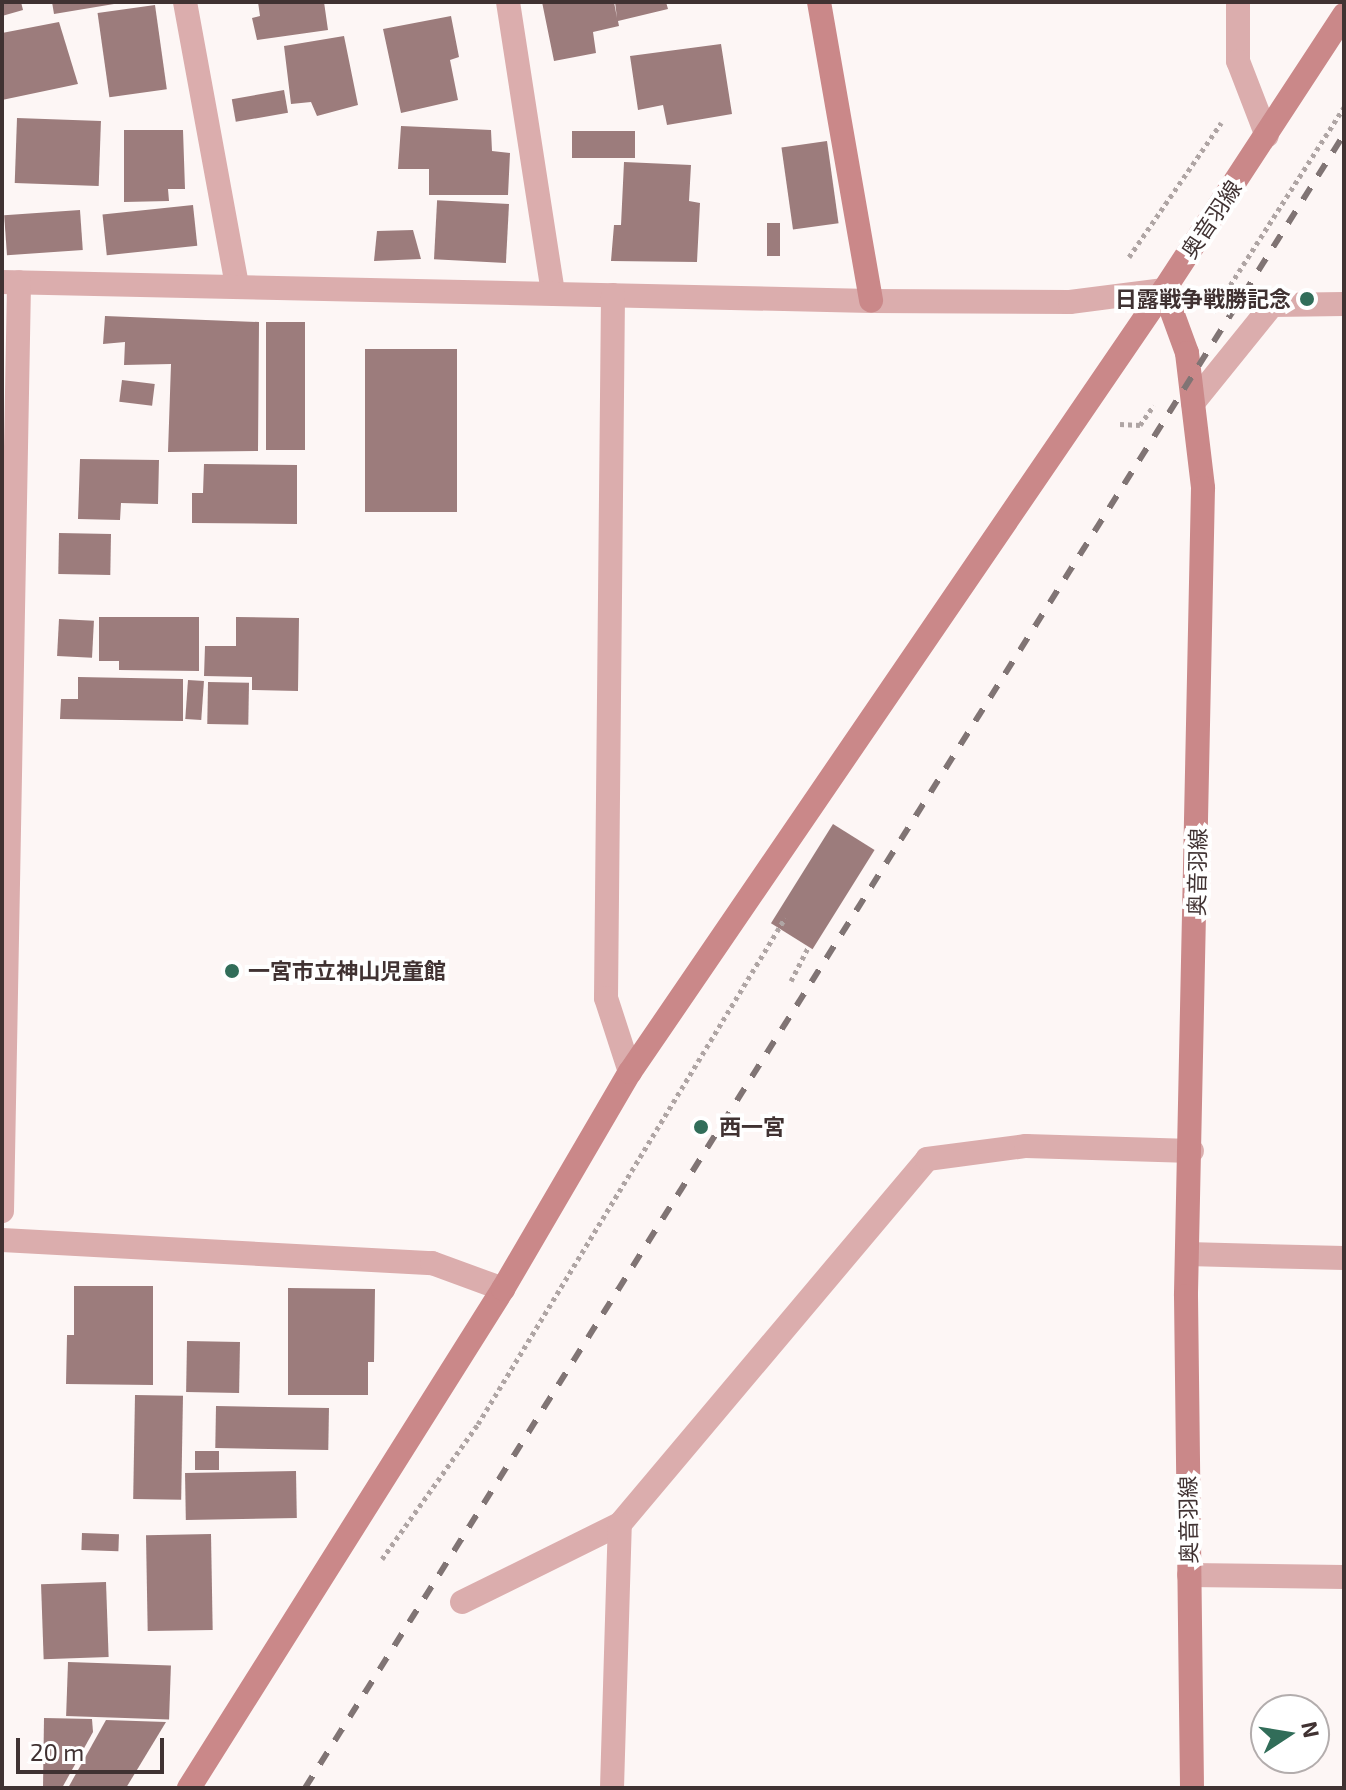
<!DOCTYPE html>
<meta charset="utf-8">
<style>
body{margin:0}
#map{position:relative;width:1346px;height:1790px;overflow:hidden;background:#fdf6f5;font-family:"Exo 2","Noto Sans JP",sans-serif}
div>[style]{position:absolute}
.building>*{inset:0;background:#9c7c7c;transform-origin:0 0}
.path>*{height:5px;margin-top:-2.5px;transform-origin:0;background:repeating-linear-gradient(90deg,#afa5a4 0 4px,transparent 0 8px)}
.street>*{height:24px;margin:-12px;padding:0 12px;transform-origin:12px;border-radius:12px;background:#dbadad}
.secondary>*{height:24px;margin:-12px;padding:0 12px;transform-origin:12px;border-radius:12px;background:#ca8889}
.rail>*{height:6px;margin-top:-3px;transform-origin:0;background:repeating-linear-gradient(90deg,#807474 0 14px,transparent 0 28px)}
.dots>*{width:22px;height:22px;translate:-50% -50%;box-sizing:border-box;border:4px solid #fff;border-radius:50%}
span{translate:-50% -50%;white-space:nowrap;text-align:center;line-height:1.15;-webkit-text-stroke:8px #fff;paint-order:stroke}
.street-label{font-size:22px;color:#403232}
.poi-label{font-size:22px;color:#403232;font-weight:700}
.right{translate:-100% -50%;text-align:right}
.left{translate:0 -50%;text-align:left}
.frame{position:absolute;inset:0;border:4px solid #403232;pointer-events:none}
.north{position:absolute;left:1250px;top:1694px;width:80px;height:80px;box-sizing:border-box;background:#fff;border:2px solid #b3adad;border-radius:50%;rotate:78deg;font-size:22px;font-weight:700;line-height:32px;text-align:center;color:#403232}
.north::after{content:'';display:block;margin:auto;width:28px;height:36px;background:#316d59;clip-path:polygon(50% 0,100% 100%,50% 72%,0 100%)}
.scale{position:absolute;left:16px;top:1738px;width:148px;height:36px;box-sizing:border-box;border:4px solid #403232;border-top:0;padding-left:10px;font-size:24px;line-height:28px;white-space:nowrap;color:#403232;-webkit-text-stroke:6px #fff;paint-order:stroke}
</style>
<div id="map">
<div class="building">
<div style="clip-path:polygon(2px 2px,21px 2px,23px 10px,2px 16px)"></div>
<div style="clip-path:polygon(52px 2px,114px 2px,114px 4px,54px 14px)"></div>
<div style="clip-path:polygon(258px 2px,324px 2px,328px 30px,257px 40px,252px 18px,260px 16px)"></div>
<div style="clip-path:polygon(542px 2px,614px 2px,617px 18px,615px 2px,666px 2px,668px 9px,618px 21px,619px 26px,593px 32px,596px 53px,554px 61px)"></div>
<div style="left:155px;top:5px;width:85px;height:58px;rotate:82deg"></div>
<div style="clip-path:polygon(451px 16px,459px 57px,450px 60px,458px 100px,401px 113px,383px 29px)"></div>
<div style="clip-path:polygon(59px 22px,78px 84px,2px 100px,2px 33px)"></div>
<div style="clip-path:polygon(344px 36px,358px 105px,317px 116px,311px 102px,291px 104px,284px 46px)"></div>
<div style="clip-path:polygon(721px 44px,732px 114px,667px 125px,663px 105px,638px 110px,630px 56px)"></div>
<div style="left:284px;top:90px;width:23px;height:53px;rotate:80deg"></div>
<div style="left:17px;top:118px;width:84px;height:65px;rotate:2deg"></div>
<div style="clip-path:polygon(401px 126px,491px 130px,492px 151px,510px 153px,508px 195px,429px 195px,429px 169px,398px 169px)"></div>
<div style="clip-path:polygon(124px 130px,183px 130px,185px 189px,168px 189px,169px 201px,124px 202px)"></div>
<div style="left:572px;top:131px;width:63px;height:27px"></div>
<div style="left:827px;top:141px;width:83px;height:46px;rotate:82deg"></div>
<div style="clip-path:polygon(624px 162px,691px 165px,689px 201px,700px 203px,697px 262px,611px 261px,614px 225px,621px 225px)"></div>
<div style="left:509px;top:204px;width:59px;height:72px;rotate:93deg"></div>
<div style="left:193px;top:205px;width:41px;height:91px;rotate:84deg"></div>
<div style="left:80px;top:210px;width:40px;height:76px;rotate:86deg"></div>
<div style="left:767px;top:223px;width:13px;height:33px"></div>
<div style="clip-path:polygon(413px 230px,421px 259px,374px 261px,377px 231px)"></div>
<div style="clip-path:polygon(105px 316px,259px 322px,258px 451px,168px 452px,171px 364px,124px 365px,125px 342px,103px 344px)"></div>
<div style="left:305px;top:322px;width:128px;height:39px;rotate:90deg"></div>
<div style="left:457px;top:349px;width:163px;height:92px;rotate:90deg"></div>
<div style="left:122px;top:380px;width:33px;height:22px;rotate:7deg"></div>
<div style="clip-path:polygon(80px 459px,159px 460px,158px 504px,121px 503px,120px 520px,78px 519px)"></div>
<div style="clip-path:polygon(204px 464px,297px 465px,297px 524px,192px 523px,192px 493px,203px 493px)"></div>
<div style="left:59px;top:533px;width:52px;height:41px;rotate:1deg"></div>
<div style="clip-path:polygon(99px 617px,199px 617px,199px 671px,119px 670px,119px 661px,99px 661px)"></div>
<div style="clip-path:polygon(236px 617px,299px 618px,298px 691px,252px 690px,252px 677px,204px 676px,205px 646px,236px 646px)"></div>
<div style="left:59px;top:619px;width:35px;height:37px;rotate:3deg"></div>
<div style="clip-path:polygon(78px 677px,183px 679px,183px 721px,60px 719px,61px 699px,78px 699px)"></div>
<div style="left:188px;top:680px;width:16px;height:39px;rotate:4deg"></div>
<div style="left:208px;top:682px;width:41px;height:42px;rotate:1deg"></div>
<div style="left:833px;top:824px;width:49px;height:117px;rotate:32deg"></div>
<div style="clip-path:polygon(74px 1286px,153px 1286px,153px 1385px,66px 1384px,67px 1335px,74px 1335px)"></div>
<div style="clip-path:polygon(288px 1288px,375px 1289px,374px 1362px,368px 1362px,368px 1395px,288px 1395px)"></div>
<div style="left:187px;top:1341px;width:53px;height:51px;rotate:1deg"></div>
<div style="left:135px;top:1395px;width:48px;height:104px;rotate:1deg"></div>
<div style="left:216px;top:1406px;width:113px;height:42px;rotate:1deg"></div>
<div style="left:195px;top:1451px;width:24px;height:19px"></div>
<div style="left:296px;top:1471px;width:47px;height:111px;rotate:89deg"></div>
<div style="left:82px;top:1533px;width:37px;height:17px;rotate:2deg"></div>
<div style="left:211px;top:1534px;width:96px;height:65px;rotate:89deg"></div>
<div style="left:106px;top:1582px;width:75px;height:65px;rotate:88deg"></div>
<div style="left:68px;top:1662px;width:103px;height:54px;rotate:2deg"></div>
<div style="clip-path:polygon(44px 1718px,92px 1719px,93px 1732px,62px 1788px,43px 1788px)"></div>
<div style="clip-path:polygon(106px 1720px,166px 1722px,126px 1788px,68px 1788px)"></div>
</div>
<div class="path">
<div style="left:1129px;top:257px;width:163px;rotate:-55.5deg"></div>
<div style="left:1213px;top:312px;width:243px;rotate:-57.4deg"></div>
<div style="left:1120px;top:424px;width:20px;rotate:3deg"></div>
<div style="left:1140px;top:425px;width:24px;rotate:-55deg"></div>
<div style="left:791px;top:981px;width:37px;rotate:-63deg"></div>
<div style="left:382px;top:1559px;width:166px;rotate:-54.6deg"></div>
<div style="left:478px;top:1424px;width:592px;rotate:-58.75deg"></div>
</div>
<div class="street">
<div style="left:185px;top:2px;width:289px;rotate:79.6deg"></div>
<div style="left:508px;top:2px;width:295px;rotate:81.2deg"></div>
<div style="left:1238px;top:2px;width:59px;rotate:90deg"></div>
<div style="left:1238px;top:61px;width:80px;rotate:68.9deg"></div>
<div style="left:2px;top:282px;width:869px;rotate:1.25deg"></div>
<div style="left:871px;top:301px;width:199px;rotate:0.3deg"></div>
<div style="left:1070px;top:302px;width:95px;rotate:-7.3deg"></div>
<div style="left:613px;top:295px;width:703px;rotate:90.57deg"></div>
<div style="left:606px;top:998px;width:78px;rotate:72deg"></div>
<div style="left:1193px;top:403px;width:126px;rotate:-51.1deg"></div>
<div style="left:1272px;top:305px;width:72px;rotate:-0.8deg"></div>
<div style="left:2px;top:1211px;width:929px;rotate:-88.95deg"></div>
<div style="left:2px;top:1240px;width:431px;rotate:3.1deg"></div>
<div style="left:432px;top:1263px;width:76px;rotate:20.1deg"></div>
<div style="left:1187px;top:1254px;width:157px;rotate:1.5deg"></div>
<div style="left:1189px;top:1575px;width:155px;rotate:0.7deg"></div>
<div style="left:462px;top:1602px;width:176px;rotate:-26.3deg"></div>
<div style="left:620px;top:1524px;width:477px;rotate:-49.9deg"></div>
<div style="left:927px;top:1159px;width:100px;rotate:-7.5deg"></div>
<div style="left:1026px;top:1146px;width:166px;rotate:1.7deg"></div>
<div style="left:612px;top:1788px;width:264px;rotate:-88.3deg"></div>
</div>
<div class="secondary">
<div style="left:819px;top:2px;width:303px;rotate:80.1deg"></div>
<div style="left:1164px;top:290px;width:67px;rotate:69.9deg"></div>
<div style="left:1187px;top:353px;width:136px;rotate:83.2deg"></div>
<div style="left:1203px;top:488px;width:808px;rotate:91.21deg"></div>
<div style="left:1186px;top:1296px;width:492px;rotate:89.3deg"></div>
<div style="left:189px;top:1788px;width:590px;rotate:-57.82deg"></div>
<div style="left:503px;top:1289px;width:251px;rotate:-59.7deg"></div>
<div style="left:630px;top:1072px;width:947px;rotate:-55.67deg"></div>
<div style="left:1164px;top:290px;width:329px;rotate:-56.8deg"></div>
</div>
<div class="rail">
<div style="left:305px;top:1788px;width:1953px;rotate:-57.86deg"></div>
</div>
<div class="dots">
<div style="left:1307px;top:299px;background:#316d59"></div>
<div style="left:232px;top:971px;background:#316d59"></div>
<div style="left:701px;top:1127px;background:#316d59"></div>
</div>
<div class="street-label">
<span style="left:1211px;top:219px;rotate:-56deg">奥音羽線</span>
<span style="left:1197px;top:872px;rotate:-89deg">奥音羽線</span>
<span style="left:1188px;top:1520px;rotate:-91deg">奥音羽線</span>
</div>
<div class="poi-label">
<span class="right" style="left:1291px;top:299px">日露戦争戦勝記念</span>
<span class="left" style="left:248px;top:971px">一宮市立神山児童館</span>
<span class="left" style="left:719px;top:1127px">西一宮</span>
</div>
<div class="frame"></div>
<div class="north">N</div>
<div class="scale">20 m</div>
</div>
